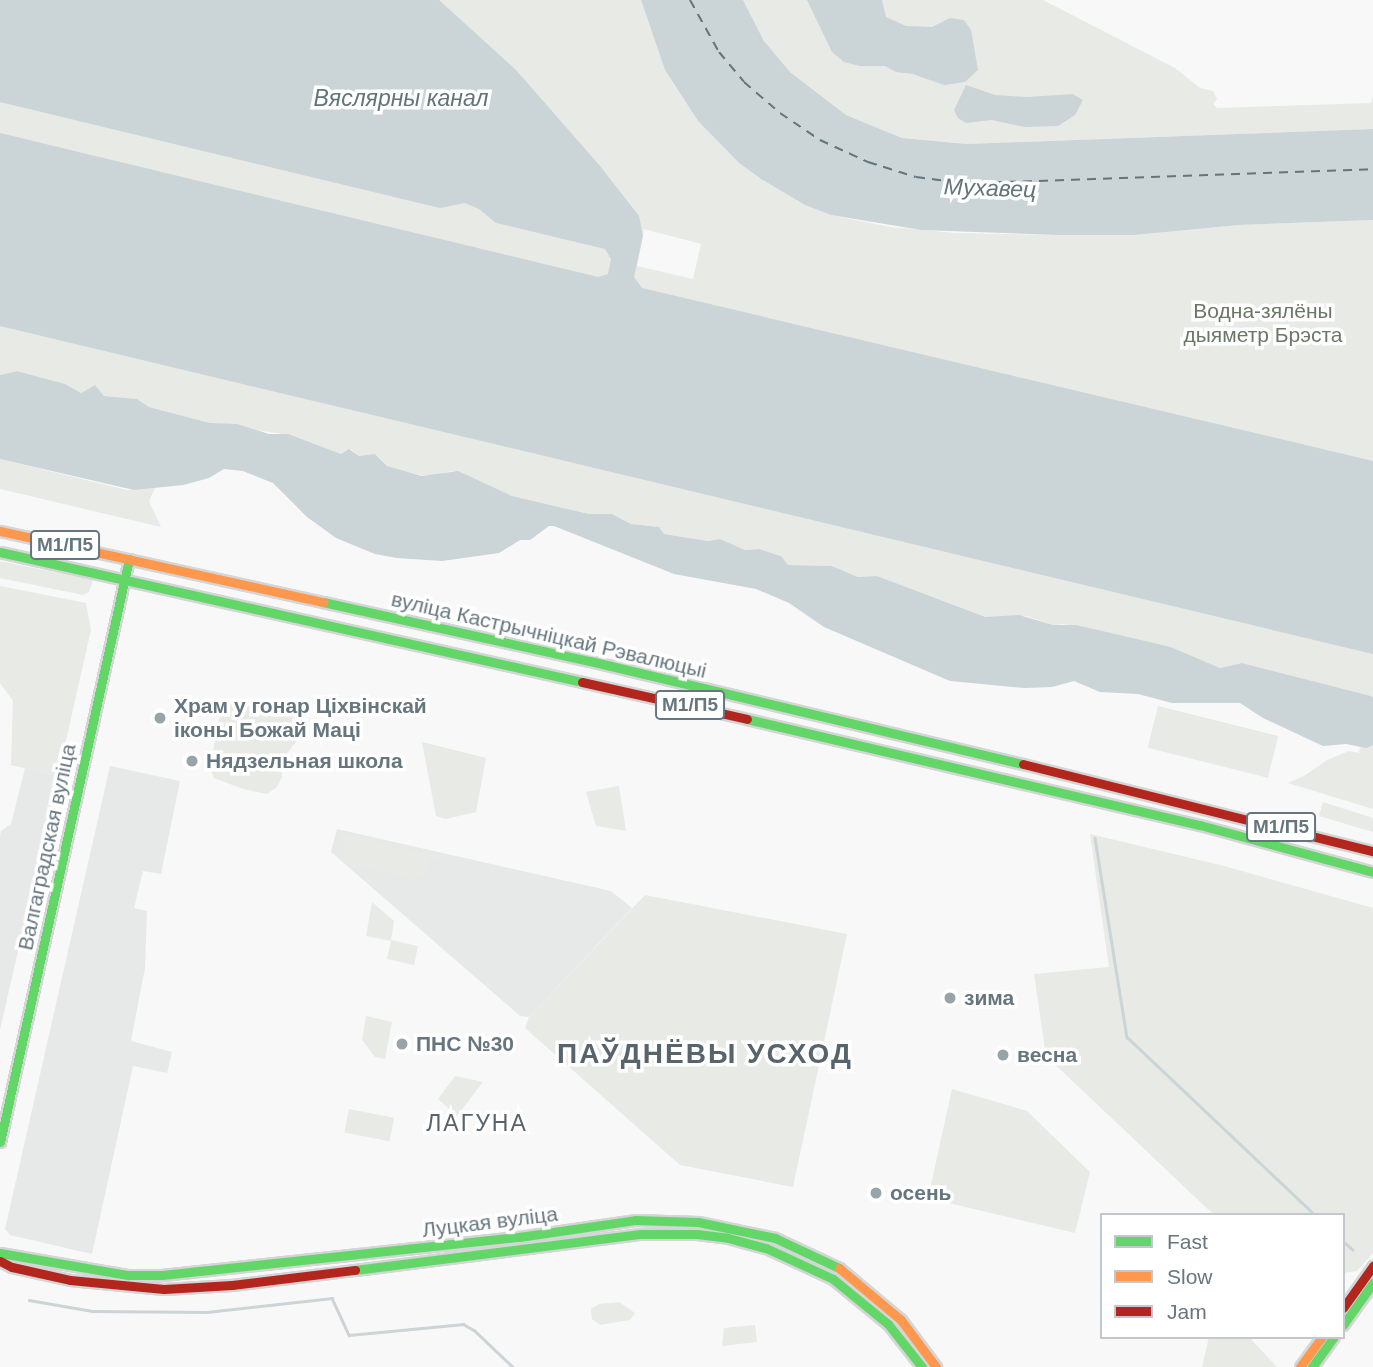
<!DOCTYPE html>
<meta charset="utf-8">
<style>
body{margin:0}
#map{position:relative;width:1373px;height:1367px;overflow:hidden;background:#f8f8f8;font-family:Helvetica,sans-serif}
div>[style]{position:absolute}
.built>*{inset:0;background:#e7e8e8}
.green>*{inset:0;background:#e8eae6;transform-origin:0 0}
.water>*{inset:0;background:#cbd4d6}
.stream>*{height:2.5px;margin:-1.25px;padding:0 1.25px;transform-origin:1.25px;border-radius:1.25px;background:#cbd4d6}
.ferry>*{height:2px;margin-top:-1px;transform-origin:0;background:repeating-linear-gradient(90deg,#627579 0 9px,transparent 0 16px)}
.roads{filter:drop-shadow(2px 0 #d4d5d6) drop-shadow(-2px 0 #d4d5d6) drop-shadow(0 2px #d4d5d6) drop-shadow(0 -2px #d4d5d6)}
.fast>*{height:9px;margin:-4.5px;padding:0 4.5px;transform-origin:4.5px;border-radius:4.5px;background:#63d668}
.slow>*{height:9px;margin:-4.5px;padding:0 4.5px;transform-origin:4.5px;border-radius:4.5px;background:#ff974d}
.jam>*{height:9px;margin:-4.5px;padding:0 4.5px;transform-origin:4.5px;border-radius:4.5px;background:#b3261e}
.dots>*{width:19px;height:19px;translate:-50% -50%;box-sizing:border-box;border:4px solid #fff;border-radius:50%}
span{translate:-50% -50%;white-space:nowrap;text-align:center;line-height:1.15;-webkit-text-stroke:7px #fff;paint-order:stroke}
.shield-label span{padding:2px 5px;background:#fff;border:2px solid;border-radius:5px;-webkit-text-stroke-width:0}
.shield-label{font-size:19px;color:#66767f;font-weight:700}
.park-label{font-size:21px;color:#6a7866}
.street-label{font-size:21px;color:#66767f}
.poi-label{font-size:21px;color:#66767f;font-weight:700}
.left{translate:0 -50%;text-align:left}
.water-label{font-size:23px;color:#627579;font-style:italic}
.neighbourhood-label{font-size:23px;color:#58646b;letter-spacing:2px}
.district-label{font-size:28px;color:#58646b;font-weight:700;letter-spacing:2px}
.legend{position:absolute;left:1100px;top:1213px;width:245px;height:126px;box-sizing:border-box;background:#fff;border:2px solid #c2c8cc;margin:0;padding:9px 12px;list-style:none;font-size:21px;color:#66767f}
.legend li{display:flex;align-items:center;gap:14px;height:35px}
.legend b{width:35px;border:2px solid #c2c8cc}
</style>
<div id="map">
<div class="built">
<div style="clip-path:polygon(110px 766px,180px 781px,161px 874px,143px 871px,134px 908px,147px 911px,145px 968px,131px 1041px,172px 1052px,167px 1073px,133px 1066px,92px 1254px,10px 1235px,5px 1229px)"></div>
<div style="clip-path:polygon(25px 768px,58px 776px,0 1030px,0 836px,1px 831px,11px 824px)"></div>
<div style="clip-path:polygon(337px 829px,611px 891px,632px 908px,529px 1017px,520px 1016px,331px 852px)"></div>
</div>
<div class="green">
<div style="clip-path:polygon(evenodd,0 0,641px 0,665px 70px,698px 121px,739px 163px,761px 179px,805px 205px,831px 215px,890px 227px,955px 233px,1058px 235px,1134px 235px,1239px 225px,1373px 220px,1373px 697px,1242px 663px,1220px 668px,1171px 647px,1063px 624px,1053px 625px,1026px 616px,987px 617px,877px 576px,858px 577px,832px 566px,788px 565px,781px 556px,759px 549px,745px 550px,720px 539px,708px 541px,664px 534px,659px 527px,631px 524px,612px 514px,589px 514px,512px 496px,453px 471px,427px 476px,401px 471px,387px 466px,377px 455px,359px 456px,351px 449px,341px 454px,283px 434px,210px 423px,149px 407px,137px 399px,104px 396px,95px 385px,81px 393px,65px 384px,17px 371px,0 375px,0 0,644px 229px,701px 244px,693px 279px,637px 266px,644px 229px)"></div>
<div style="clip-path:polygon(743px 0,1043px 0,1175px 68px,1200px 88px,1213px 91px,1217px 99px,1213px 104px,1217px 108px,1371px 103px,1373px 95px,1373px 129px,967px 144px,902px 138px,846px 115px,790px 72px,764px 41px)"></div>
<div style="clip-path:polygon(0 459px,127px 490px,155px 488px,149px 501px,161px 527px,0 489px)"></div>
<div style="clip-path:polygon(0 561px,93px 580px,89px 592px,83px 595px,0 578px)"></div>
<div style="clip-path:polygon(0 586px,86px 603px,91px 630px,58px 776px,11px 765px,13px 701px,0 683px)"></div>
<div style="clip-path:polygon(231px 702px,244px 703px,262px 714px,289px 714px,300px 723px,299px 738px,281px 761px,282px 777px,277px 787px,267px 794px,243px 789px,214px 778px,210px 767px,219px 719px)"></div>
<div style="left:1158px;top:706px;width:124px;height:43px;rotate:14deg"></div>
<div style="clip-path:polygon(422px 742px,486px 758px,476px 812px,446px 819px,436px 816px)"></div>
<div style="clip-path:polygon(1373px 745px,1373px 809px,1288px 783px,1304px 776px,1327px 760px,1349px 751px,1359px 753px,1360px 747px)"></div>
<div style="clip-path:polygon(619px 786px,626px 831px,596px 826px,586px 792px)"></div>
<div style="clip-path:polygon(1323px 802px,1373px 818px,1373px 832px,1319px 816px)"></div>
<div style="clip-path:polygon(340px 834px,441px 856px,440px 861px,428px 859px,426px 875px,414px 880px,353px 866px,344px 857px,346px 843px,338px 840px)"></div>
<div style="clip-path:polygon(1090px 834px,1224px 866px,1373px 908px,1373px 1253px,1357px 1271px,1343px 1273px,1343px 1215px,1214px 1215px,1046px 1056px,1034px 974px,1109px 967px)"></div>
<div style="clip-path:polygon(645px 895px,847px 934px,793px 1187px,680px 1165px,525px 1028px,529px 1017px)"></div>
<div style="clip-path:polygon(372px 902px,394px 921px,391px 940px,418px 946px,414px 965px,387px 959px,391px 941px,366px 936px)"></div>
<div style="clip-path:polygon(366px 1016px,392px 1022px,385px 1059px,375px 1057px,362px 1040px)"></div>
<div style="clip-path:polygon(455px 1076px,483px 1082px,457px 1116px,438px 1099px)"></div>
<div style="clip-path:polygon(952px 1089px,1027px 1111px,1090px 1172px,1075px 1233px,928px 1198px)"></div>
<div style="left:349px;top:1109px;width:46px;height:24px;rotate:11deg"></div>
<div style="clip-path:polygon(619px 1302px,635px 1313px,630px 1320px,600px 1325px,592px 1319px,591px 1309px,599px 1304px)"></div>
<div style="clip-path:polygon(755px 1325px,757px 1342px,722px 1346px,724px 1328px)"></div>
<div style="clip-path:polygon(1209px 1337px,1249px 1337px,1277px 1367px,1202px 1367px)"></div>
</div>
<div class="water">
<div style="clip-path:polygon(0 0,439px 0,516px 70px,600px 166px,639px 216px,643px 236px,634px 277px,642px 288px,1373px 461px,1373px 654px,0 326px,0 133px,598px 277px,608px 274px,611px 259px,605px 249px,496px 223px,479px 209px,465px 203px,440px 208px,0 102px)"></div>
<div style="clip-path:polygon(641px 0,743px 0,764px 41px,790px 72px,846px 115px,902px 138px,967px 144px,1373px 129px,1373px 220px,1239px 225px,1134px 235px,1058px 235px,921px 230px,831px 215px,805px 205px,761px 179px,739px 163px,698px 121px,665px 70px)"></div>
<div style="clip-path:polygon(807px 0,882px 0,886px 17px,906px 26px,932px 27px,950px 18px,964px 20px,971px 30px,978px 70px,965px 82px,944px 85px,913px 74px,896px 72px,885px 66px,860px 66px,844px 62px,832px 52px)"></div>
<div style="clip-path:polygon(966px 85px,995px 95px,1027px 97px,1073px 94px,1083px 100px,1075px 115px,1058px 126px,1025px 127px,991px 120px,966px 123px,958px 118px,954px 110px)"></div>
<div style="clip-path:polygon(17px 371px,65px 384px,81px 393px,95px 385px,104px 396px,137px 399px,149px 407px,210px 423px,237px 424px,269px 434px,288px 434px,341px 454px,349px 449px,359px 456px,375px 454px,387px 466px,422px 476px,458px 471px,512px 496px,589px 514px,612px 514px,631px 524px,659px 527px,664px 534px,708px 541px,720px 539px,745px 550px,759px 549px,781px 556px,788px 565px,832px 566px,858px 577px,877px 576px,986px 617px,1019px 615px,1053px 625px,1076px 625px,1171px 647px,1220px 668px,1242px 663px,1367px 695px,1373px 697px,1373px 745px,1366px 748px,1346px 744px,1323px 746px,1263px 718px,1240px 703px,1172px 703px,1138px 694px,1100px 692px,1074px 681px,1052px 687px,1024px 688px,950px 681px,824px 627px,789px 603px,756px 589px,674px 574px,554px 526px,549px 526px,530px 540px,520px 540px,499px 553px,442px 561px,397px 558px,375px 554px,336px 538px,307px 517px,273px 483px,243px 471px,224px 469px,209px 478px,183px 485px,134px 490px,0 459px,0 375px)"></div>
</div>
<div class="stream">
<div style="left:1095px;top:838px;width:202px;rotate:80.9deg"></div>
<div style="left:1127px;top:1037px;width:259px;rotate:43.4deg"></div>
<div style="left:1343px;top:1241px;width:13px;rotate:42deg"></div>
<div style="left:29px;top:1300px;width:64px;rotate:9.9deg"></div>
<div style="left:92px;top:1311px;width:115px;rotate:0.5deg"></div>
<div style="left:207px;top:1312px;width:126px;rotate:-6.4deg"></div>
<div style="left:332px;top:1298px;width:41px;rotate:65.3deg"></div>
<div style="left:349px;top:1335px;width:115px;rotate:-5.5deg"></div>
<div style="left:463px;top:1324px;width:13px;rotate:29deg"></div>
<div style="left:474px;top:1330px;width:54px;rotate:43.5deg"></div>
</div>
<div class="ferry">
<div style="left:690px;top:0;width:60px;rotate:60.9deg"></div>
<div style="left:719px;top:52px;width:39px;rotate:50deg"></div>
<div style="left:744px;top:82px;width:48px;rotate:40.7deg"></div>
<div style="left:780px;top:113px;width:48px;rotate:34deg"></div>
<div style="left:820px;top:140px;width:53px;rotate:24.6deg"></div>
<div style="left:868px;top:162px;width:50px;rotate:17.4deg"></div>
<div style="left:916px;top:177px;width:46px;rotate:7.4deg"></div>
<div style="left:962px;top:183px;width:45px;rotate:-1.3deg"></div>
<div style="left:1007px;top:182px;width:366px;rotate:-2deg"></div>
</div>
<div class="roads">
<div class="fast">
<div style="left:0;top:552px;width:596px;rotate:12.59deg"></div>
<div style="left:323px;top:602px;width:273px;rotate:12.5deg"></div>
<div style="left:590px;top:661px;width:445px;rotate:13.4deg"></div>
<div style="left:747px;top:719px;width:465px;rotate:13.2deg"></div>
<div style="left:1200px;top:825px;width:179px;rotate:15.2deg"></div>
<div style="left:0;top:1142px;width:597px;rotate:-77.52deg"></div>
<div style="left:0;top:1253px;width:130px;rotate:9.8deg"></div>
<div style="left:128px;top:1275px;width:34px"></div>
<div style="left:162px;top:1275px;width:359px;rotate:-6.1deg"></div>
<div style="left:519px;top:1237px;width:117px;rotate:-8.3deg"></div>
<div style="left:635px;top:1220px;width:63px;rotate:1.8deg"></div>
<div style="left:698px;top:1222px;width:79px;rotate:11.7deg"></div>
<div style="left:775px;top:1238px;width:71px;rotate:25.1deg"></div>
<div style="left:355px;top:1270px;width:288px;rotate:-7.2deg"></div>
<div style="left:641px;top:1234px;width:56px"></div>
<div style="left:697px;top:1234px;width:31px;rotate:7deg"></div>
<div style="left:728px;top:1238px;width:39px;rotate:15deg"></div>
<div style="left:766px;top:1248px;width:74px;rotate:24.8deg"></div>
<div style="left:833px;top:1279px;width:71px;rotate:39.3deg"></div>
<div style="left:888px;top:1324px;width:55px;rotate:51.7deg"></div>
<div style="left:1343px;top:1325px;width:52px;rotate:-54.5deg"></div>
<div style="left:1312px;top:1367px;width:37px;rotate:-54deg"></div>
</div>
<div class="slow">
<div style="left:0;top:531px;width:331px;rotate:12.4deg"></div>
<div style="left:839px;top:1268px;width:81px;rotate:40deg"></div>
<div style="left:901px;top:1320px;width:59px;rotate:53.3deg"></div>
<div style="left:1300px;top:1367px;width:37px;rotate:-54deg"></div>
</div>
<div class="jam">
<div style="left:582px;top:682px;width:169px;rotate:12.6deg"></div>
<div style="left:1023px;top:764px;width:361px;rotate:14deg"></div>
<div style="left:0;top:1261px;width:13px;rotate:27deg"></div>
<div style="left:12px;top:1267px;width:59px;rotate:12.6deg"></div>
<div style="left:70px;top:1280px;width:94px;rotate:5.5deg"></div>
<div style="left:164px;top:1289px;width:68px;rotate:-3.4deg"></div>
<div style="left:232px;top:1285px;width:124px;rotate:-7deg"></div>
<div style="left:1343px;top:1308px;width:52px;rotate:-54.5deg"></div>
</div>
</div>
<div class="dots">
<div style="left:160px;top:718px;background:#99a4a9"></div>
<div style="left:192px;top:761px;background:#99a4a9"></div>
<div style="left:950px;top:998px;background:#99a4a9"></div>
<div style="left:402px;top:1044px;background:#99a4a9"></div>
<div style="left:1003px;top:1055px;background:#99a4a9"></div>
<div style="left:876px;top:1193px;background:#99a4a9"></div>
</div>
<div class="shield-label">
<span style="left:65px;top:545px">М1/П5</span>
<span style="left:690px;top:705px">М1/П5</span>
<span style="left:1281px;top:827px">М1/П5</span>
</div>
<div class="park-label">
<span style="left:1263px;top:323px">Водна-зялёны<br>дыяметр Брэста</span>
</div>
<div class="street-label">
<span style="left:549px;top:635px;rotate:13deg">вуліца Кастрычніцкай Рэвалюцыі</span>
<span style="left:47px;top:847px;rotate:-78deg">Валгаградская вуліца</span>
<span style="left:490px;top:1222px;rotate:-7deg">Луцкая вуліца</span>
</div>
<div class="poi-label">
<span class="left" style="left:174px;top:718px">Храм у гонар Ціхвінскай<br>іконы Божай Маці</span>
<span class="left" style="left:206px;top:761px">Нядзельная школа</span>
<span class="left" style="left:964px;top:998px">зима</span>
<span class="left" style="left:416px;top:1044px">ПНС №30</span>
<span class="left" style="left:1017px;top:1055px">весна</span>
<span class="left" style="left:890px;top:1193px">осень</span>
</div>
<div class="water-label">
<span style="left:401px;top:98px">Вяслярны канал</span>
<span style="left:990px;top:188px;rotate:2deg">Мухавец</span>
</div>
<div class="neighbourhood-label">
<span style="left:477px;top:1123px">ЛАГУНА</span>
</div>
<div class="district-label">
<span style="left:705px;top:1054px">ПАЎДНЁВЫ УСХОД</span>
</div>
<ul class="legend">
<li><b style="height:9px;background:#63d668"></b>Fast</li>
<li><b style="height:9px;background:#ff974d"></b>Slow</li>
<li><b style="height:9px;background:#b3261e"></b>Jam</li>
</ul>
</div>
